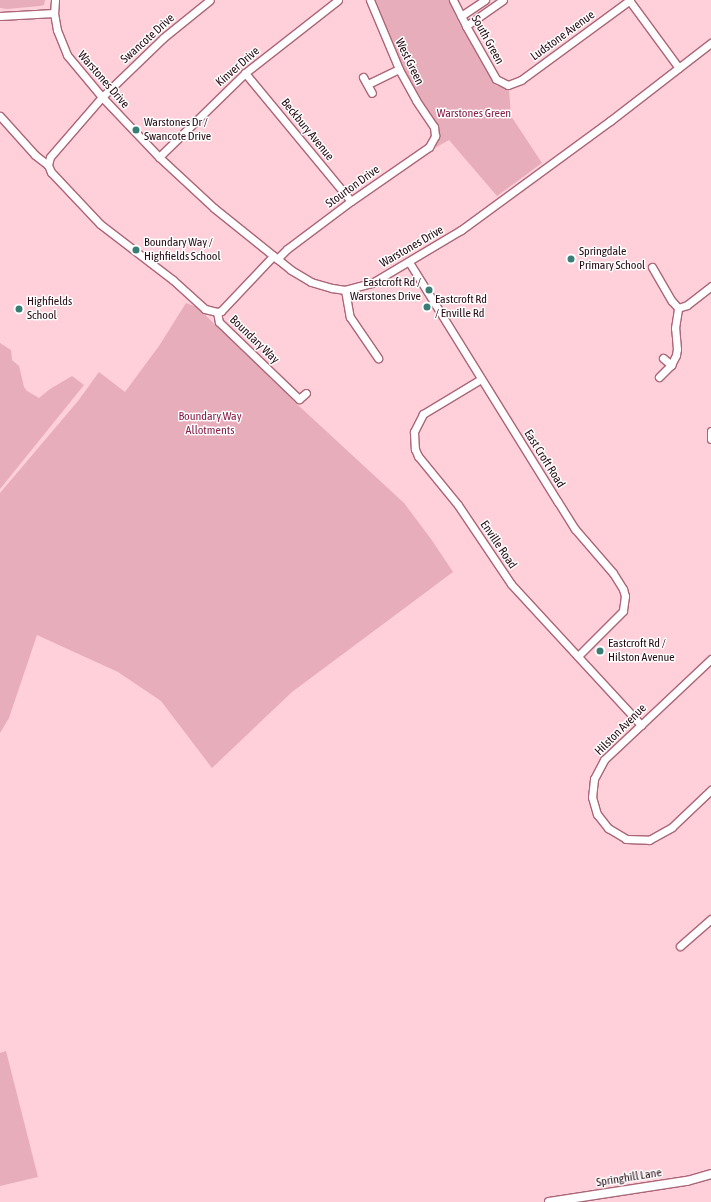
<!DOCTYPE html>
<style>
body{margin:0}
#map{position:relative;width:711px;height:1202px;overflow:hidden;background:#ffcfda;font-family:"Asap Condensed",sans-serif}
div>[style]{position:absolute}
.green>*{inset:0;background:#e8adbb}
.roads{filter:drop-shadow(1px 0 #ab6678) drop-shadow(-1px 0 #ab6678) drop-shadow(0 1px #ab6678) drop-shadow(0 -1px #ab6678)}
.minor>*{height:7px;margin:-3.5px;padding:0 3.5px;transform-origin:3.5px;border-radius:3.5px;background:#fff}
.tertiary>*{height:8px;margin:-4px;padding:0 4px;transform-origin:4px;border-radius:4px;background:#fff}
.dots>*{width:11px;height:11px;translate:-50% -50%;box-sizing:border-box;border:2px solid #fff;border-radius:50%}
span{translate:-50% -50%;white-space:nowrap;text-align:center;line-height:1.15;-webkit-text-stroke:3px #fff;paint-order:stroke}
.street-label{font-size:12px;color:#270c14}
.park-label{font-size:12px;color:#871f46}
.poi-label{font-size:12px;color:#270c14}
.left{translate:0 -50%;text-align:left}
.right{translate:-100% -50%;text-align:right}
</style>
<div id="map">
<div class="green">
<div style="clip-path:polygon(0 0,45px 0,44px 5px,40px 6px,7px 9px,0 8px)"></div>
<div style="clip-path:polygon(374px 0,449px 0,458px 21px,495px 85px,509px 89px,511px 116px,542px 163px,497px 196px,449px 140px,435px 148px,439px 129px,403px 68px)"></div>
<div style="clip-path:polygon(186px 303px,197px 307px,299px 406px,404px 503px,431px 539px,453px 572px,292px 692px,212px 768px,161px 701px,118px 672px,37px 635px,9px 718px,0 733px,0 493px,78px 401px,99px 372px,125px 392px,159px 346px)"></div>
<div style="clip-path:polygon(0 343px,11px 350px,12px 360px,19px 366px,24px 387px,27px 391px,39px 398px,50px 389px,72px 376px,84px 385px,0 489px)"></div>
<div style="clip-path:polygon(6px 1051px,38px 1177px,0 1186px,0 1053px)"></div>
</div>
<div class="roads">
<div class="minor">
<div style="left:55px;top:0;width:13px;rotate:94deg"></div>
<div style="left:54px;top:13px;width:17px;rotate:80deg"></div>
<div style="left:57px;top:30px;width:27px;rotate:68deg"></div>
<div style="left:67px;top:55px;width:55px;rotate:50.2deg"></div>
<div style="left:102px;top:97px;width:83px;rotate:46.5deg"></div>
<div style="left:159px;top:157px;width:75px;rotate:42.8deg"></div>
<div style="left:214px;top:208px;width:99px;rotate:38.8deg"></div>
<div style="left:291px;top:270px;width:23px;rotate:31deg"></div>
<div style="left:311px;top:282px;width:22px;rotate:16deg"></div>
<div style="left:332px;top:288px;width:13px;rotate:9deg"></div>
<div style="left:345px;top:290px;width:28px;rotate:-15deg"></div>
<div style="left:372px;top:283px;width:104px;rotate:-30.8deg"></div>
<div style="left:461px;top:230px;width:185px;rotate:-36.2deg"></div>
<div style="left:610px;top:121px;width:128px;rotate:-37.7deg"></div>
<div style="left:453px;top:0;width:29px;rotate:63deg"></div>
<div style="left:466px;top:26px;width:61px;rotate:60.5deg"></div>
<div style="left:496px;top:79px;width:13px;rotate:27deg"></div>
<div style="left:508px;top:85px;width:14px;rotate:-21deg"></div>
<div style="left:521px;top:80px;width:135px;rotate:-36.3deg"></div>
<div style="left:629px;top:0;width:84px;rotate:53.7deg"></div>
<div style="left:0;top:16px;width:54px;rotate:-3.2deg"></div>
<div style="left:461px;top:16px;width:29px;rotate:-34deg"></div>
<div style="left:466px;top:26px;width:45px;rotate:-35.1deg"></div>
<div style="left:245px;top:73px;width:166px;rotate:50.4deg"></div>
<div style="left:363px;top:77px;width:18px;rotate:61deg"></div>
<div style="left:368px;top:84px;width:34px;rotate:-26deg"></div>
<div style="left:0;top:116px;width:52px;rotate:48.1deg"></div>
<div style="left:35px;top:155px;width:16px;rotate:38deg"></div>
<div style="left:159px;top:157px;width:120px;rotate:-44.3deg"></div>
<div style="left:245px;top:73px;width:118px;rotate:-38.1deg"></div>
<div style="left:48px;top:165px;width:8px;rotate:-76deg"></div>
<div style="left:50px;top:157px;width:79px;rotate:-49.1deg"></div>
<div style="left:102px;top:97px;width:85px;rotate:-44deg"></div>
<div style="left:163px;top:38px;width:60px;rotate:-39deg"></div>
<div style="left:48px;top:165px;width:8px;rotate:67deg"></div>
<div style="left:51px;top:172px;width:71px;rotate:46.7deg"></div>
<div style="left:100px;top:224px;width:92px;rotate:37.5deg"></div>
<div style="left:173px;top:280px;width:43px;rotate:42.2deg"></div>
<div style="left:205px;top:309px;width:12px;rotate:14deg"></div>
<div style="left:277px;top:259px;width:14px;rotate:-45deg"></div>
<div style="left:287px;top:249px;width:80px;rotate:-36.9deg"></div>
<div style="left:351px;top:201px;width:95px;rotate:-34.7deg"></div>
<div style="left:429px;top:147px;width:13px;rotate:-61deg"></div>
<div style="left:435px;top:136px;width:9px;rotate:-96deg"></div>
<div style="left:434px;top:127px;width:32px;rotate:-124deg"></div>
<div style="left:416px;top:100px;width:35px;rotate:-119deg"></div>
<div style="left:399px;top:69px;width:75px;rotate:-112.8deg"></div>
<div style="left:409px;top:262px;width:282px;rotate:58.2deg"></div>
<div style="left:558px;top:502px;width:32px;rotate:58deg"></div>
<div style="left:575px;top:529px;width:58px;rotate:49.2deg"></div>
<div style="left:613px;top:573px;width:19px;rotate:58deg"></div>
<div style="left:623px;top:589px;width:7px;rotate:74deg"></div>
<div style="left:625px;top:596px;width:15px;rotate:98deg"></div>
<div style="left:623px;top:611px;width:64px;rotate:135deg"></div>
<div style="left:652px;top:267px;width:39px;rotate:60deg"></div>
<div style="left:672px;top:301px;width:9px;rotate:49deg"></div>
<div style="left:678px;top:308px;width:9px;rotate:-18deg"></div>
<div style="left:687px;top:305px;width:31px;rotate:-38deg"></div>
<div style="left:345px;top:290px;width:27px;rotate:80deg"></div>
<div style="left:350px;top:317px;width:50px;rotate:55.7deg"></div>
<div style="left:217px;top:312px;width:10px;rotate:79deg"></div>
<div style="left:219px;top:322px;width:111px;rotate:43.9deg"></div>
<div style="left:299px;top:399px;width:9px;rotate:-41deg"></div>
<div style="left:217px;top:312px;width:4px;rotate:-14deg"></div>
<div style="left:221px;top:311px;width:76px;rotate:-46.6deg"></div>
<div style="left:663px;top:358px;width:11px;rotate:41deg"></div>
<div style="left:659px;top:377px;width:17px;rotate:-45deg"></div>
<div style="left:671px;top:365px;width:11px;rotate:-63deg"></div>
<div style="left:676px;top:355px;width:6px;rotate:-81deg"></div>
<div style="left:677px;top:349px;width:21px;rotate:-95deg"></div>
<div style="left:675px;top:328px;width:20px;rotate:-81deg"></div>
<div style="left:481px;top:379px;width:68px;rotate:148.9deg"></div>
<div style="left:423px;top:414px;width:20px;rotate:117deg"></div>
<div style="left:414px;top:432px;width:17px;rotate:87deg"></div>
<div style="left:415px;top:449px;width:8px;rotate:67deg"></div>
<div style="left:418px;top:456px;width:63px;rotate:50.8deg"></div>
<div style="left:458px;top:505px;width:95px;rotate:56.1deg"></div>
<div style="left:511px;top:584px;width:192px;rotate:47.3deg"></div>
<div style="left:711px;top:431px;width:8px;rotate:90deg"></div>
<div style="left:711px;top:659px;width:147px;rotate:136.7deg"></div>
<div style="left:604px;top:760px;width:21px;rotate:118deg"></div>
<div style="left:594px;top:779px;width:18px;rotate:96deg"></div>
<div style="left:592px;top:797px;width:18px;rotate:74deg"></div>
<div style="left:597px;top:814px;width:18px;rotate:52deg"></div>
<div style="left:608px;top:828px;width:21px;rotate:31deg"></div>
<div style="left:626px;top:839px;width:23px;rotate:2deg"></div>
<div style="left:649px;top:840px;width:26px;rotate:-29deg"></div>
<div style="left:672px;top:827px;width:54px;rotate:-43.5deg"></div>
<div style="left:680px;top:946px;width:41px;rotate:-41.1deg"></div>
</div>
<div class="tertiary">
<div style="left:549px;top:1202px;width:140px;rotate:-8.7deg"></div>
<div style="left:687px;top:1181px;width:25px;rotate:-16deg"></div>
</div>
</div>
<div class="dots">
<div style="left:136px;top:130px;background:#397e75"></div>
<div style="left:136px;top:250px;background:#397e75"></div>
<div style="left:571px;top:259px;background:#397e75"></div>
<div style="left:429px;top:290px;background:#397e75"></div>
<div style="left:427px;top:307px;background:#397e75"></div>
<div style="left:19px;top:309px;background:#397e75"></div>
<div style="left:600px;top:651px;background:#397e75"></div>
</div>
<div class="street-label">
<span style="left:563px;top:36px;rotate:-36deg">Ludstone Avenue</span>
<span style="left:148px;top:39px;rotate:-42deg">Swancote Drive</span>
<span style="left:487px;top:40px;rotate:61deg">South Green</span>
<span style="left:409px;top:62px;rotate:64deg">West Green</span>
<span style="left:238px;top:67px;rotate:-41deg">Kinver Drive</span>
<span style="left:103px;top:80px;rotate:49deg">Warstones Drive</span>
<span style="left:307px;top:130px;rotate:51deg">Beckbury Avenue</span>
<span style="left:353px;top:187px;rotate:-36deg">Stourton Drive</span>
<span style="left:412px;top:247px;rotate:-30deg">Warstones Drive</span>
<span style="left:254px;top:340px;rotate:44deg">Boundary Way</span>
<span style="left:544px;top:459px;rotate:58deg">East Croft Road</span>
<span style="left:498px;top:545px;rotate:56deg">Enville Road</span>
<span style="left:621px;top:730px;rotate:-45deg">Hilston Avenue</span>
<span style="left:629px;top:1178px;rotate:-9deg">Springhill Lane</span>
</div>
<div class="park-label">
<span style="left:474px;top:114px">Warstones Green</span>
<span style="left:210px;top:424px">Boundary Way<br>Allotments</span>
</div>
<div class="poi-label">
<span class="left" style="left:144px;top:130px">Warstones Dr /<br>Swancote Drive</span>
<span class="left" style="left:144px;top:250px">Boundary Way /<br>Highfields School</span>
<span class="left" style="left:579px;top:259px">Springdale<br>Primary School</span>
<span class="right" style="left:421px;top:290px">Eastcroft Rd /<br>Warstones Drive</span>
<span class="left" style="left:435px;top:307px">Eastcroft Rd<br>/ Enville Rd</span>
<span class="left" style="left:27px;top:309px">Highfields<br>School</span>
<span class="left" style="left:608px;top:651px">Eastcroft Rd /<br>Hilston Avenue</span>
</div>
</div>
